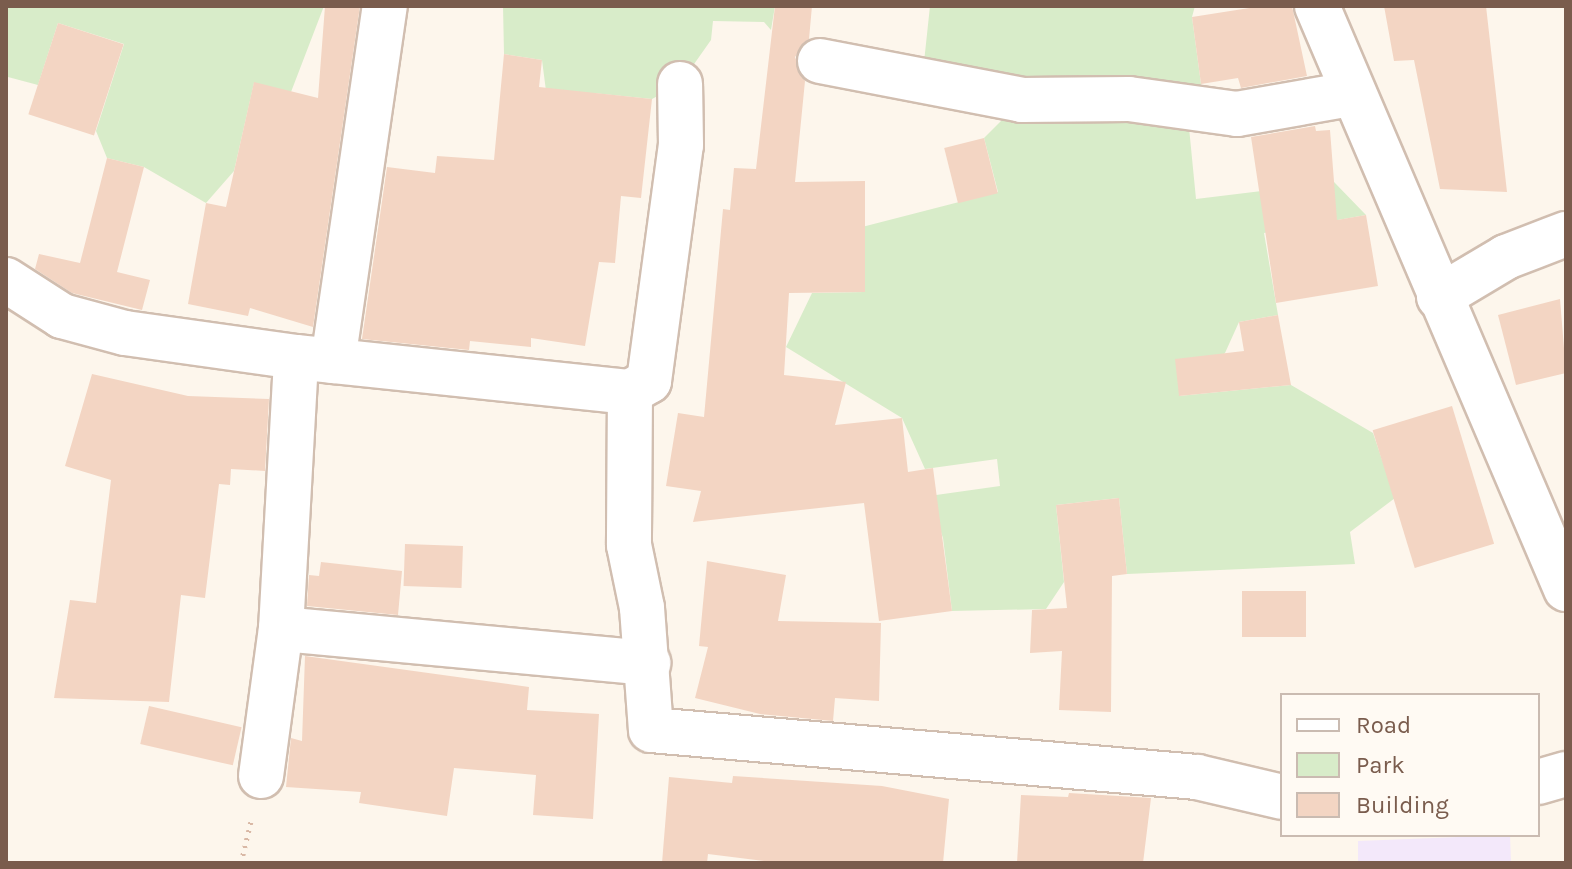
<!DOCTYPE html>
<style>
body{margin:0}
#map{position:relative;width:1572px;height:869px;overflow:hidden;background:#fdf6ec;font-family:Karla,sans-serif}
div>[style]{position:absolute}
.education>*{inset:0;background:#f3e8fa}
.green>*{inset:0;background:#d8ecc9}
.building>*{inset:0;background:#f3d5c3;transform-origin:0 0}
.path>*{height:5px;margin-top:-2.5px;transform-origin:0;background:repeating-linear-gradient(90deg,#d9b8a5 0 2px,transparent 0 8px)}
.roads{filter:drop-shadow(2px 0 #d1beb0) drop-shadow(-2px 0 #d1beb0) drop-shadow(0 2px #d1beb0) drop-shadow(0 -2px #d1beb0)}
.minor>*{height:44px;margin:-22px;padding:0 22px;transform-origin:22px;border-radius:22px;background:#fff}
span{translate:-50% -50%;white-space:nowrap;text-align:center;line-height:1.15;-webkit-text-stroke:7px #fffaf3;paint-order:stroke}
.frame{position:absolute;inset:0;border:8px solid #7a5c4d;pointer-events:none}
.legend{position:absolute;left:1280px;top:693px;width:260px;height:144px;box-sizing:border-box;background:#fffaf3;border:2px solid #cabbb1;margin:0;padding:10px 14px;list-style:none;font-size:24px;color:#7a5c4d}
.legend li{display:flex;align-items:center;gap:16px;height:40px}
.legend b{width:40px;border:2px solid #cabbb1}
</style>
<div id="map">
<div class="education">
<div style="clip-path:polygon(1510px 835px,1511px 863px,1358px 863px,1358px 841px)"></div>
</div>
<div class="green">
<div style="clip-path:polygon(6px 6px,324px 6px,291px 92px,254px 83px,234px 171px,206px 203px,144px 167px,107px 158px,96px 131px,124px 44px,58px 23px,38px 85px,8px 77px)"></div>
<div style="clip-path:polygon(503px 6px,775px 6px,771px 30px,764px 22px,713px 21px,711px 40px,680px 84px,652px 99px,593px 93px,550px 122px,542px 60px,504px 54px)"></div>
<div style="clip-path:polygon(930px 6px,1195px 6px,1192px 17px,1201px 84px,1187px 107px,1196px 199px,1334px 182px,1366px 215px,1264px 233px,1278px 315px,1239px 322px,1225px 353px,1179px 396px,1291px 385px,1373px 433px,1395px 498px,1350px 532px,1355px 564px,1127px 574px,1119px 498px,1056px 505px,1064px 582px,1046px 609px,952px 611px,943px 538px,929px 496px,1000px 486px,997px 459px,925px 469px,902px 418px,786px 347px,812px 293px,865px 292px,862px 227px,998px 192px,984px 138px,1022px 100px,922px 81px)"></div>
</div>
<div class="building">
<div style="clip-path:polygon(325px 6px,360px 6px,313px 327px,250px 308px,248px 316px,188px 304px,206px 203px,226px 207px,254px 82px,318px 98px)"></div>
<div style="clip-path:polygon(775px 6px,812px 6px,809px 39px,795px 57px,805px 81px,795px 182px,865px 181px,865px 292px,789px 293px,784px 375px,846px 382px,835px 425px,902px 418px,908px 472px,933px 468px,952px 611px,879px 621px,864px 503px,693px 522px,701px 491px,666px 486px,678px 413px,704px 417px,723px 209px,730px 210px,734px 168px,756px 169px)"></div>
<div style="clip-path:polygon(1262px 6px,1292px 6px,1307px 76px,1241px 88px,1238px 78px,1201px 84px,1192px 17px)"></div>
<div style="clip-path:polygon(1384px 6px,1486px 6px,1507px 192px,1440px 189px,1414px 60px,1394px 61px)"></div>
<div style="left:58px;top:23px;width:69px;height:96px;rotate:18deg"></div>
<div style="clip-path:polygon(504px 54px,542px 60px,539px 87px,652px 99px,641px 198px,621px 196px,615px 263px,599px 262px,585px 346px,531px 338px,531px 347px,470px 341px,469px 350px,362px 339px,387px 167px,435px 173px,437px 156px,494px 160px)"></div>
<div style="clip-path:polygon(1315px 126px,1316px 131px,1330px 130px,1337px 220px,1366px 215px,1378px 286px,1276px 303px,1251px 137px)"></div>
<div style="left:984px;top:138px;width:57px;height:41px;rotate:76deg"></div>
<div style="clip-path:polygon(107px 158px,144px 167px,117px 272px,150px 280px,142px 310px,72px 293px,35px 269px,39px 254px,80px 263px)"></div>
<div style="clip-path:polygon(1560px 299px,1566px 373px,1516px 385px,1498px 315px)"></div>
<div style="clip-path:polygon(1278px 315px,1291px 385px,1179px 396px,1175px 359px,1244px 351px,1239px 322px)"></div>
<div style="clip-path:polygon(92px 374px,188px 396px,269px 399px,265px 471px,231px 469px,230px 485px,219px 484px,205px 598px,181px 595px,169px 702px,54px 698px,70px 600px,96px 603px,111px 480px,65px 466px)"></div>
<div style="left:1452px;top:406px;width:144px;height:83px;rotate:73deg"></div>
<div style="clip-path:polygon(1119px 498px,1127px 574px,1112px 576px,1111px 712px,1059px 710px,1062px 651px,1030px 653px,1032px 610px,1067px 608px,1056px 505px)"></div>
<div style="left:405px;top:544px;width:58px;height:42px;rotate:2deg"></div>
<div style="clip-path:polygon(707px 561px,786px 575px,778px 621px,881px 623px,879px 701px,835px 698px,833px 721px,760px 714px,695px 698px,708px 647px,699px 646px)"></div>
<div style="clip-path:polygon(321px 562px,402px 571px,398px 615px,307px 606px,309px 575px,319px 576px)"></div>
<div style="left:1306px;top:591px;width:46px;height:64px;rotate:90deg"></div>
<div style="clip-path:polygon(305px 656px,529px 687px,527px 710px,599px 714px,593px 819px,533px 815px,536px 775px,454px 768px,447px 816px,359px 803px,361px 792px,286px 787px,291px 738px,302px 741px)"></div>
<div style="left:149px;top:706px;width:95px;height:39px;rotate:13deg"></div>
<div style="clip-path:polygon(733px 776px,882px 786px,949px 799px,943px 863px,781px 863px,708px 854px,707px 863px,662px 863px,669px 777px,732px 783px)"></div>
<div style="clip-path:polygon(1069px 793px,1151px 798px,1143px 863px,1017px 863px,1021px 795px,1068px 797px)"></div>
</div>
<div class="path">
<div style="left:241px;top:863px;width:43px;rotate:-76.6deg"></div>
</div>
<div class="roads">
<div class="minor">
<div style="left:1317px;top:6px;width:634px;rotate:66.87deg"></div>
<div style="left:820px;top:61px;width:206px;rotate:10.9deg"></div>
<div style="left:1022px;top:100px;width:107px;rotate:-0.5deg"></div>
<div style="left:1129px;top:99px;width:109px;rotate:7.9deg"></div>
<div style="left:1237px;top:114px;width:116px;rotate:-10deg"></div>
<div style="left:6px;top:280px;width:67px;rotate:32.7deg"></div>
<div style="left:62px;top:316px;width:65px;rotate:15.1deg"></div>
<div style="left:125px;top:333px;width:173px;rotate:8deg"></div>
<div style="left:296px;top:357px;width:336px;rotate:6deg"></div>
<div style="left:630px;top:392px;width:22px;rotate:-30deg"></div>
<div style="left:649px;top:381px;width:238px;rotate:-82.3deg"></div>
<div style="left:681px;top:145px;width:61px;rotate:-90.9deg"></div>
<div style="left:1439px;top:297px;width:78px;rotate:-30.8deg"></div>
<div style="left:1506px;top:257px;width:64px;rotate:-21deg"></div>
<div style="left:333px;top:361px;width:359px;rotate:-81.7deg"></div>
<div style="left:630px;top:392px;width:153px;rotate:90.4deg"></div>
<div style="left:629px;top:545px;width:64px;rotate:78.3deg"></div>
<div style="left:642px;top:608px;width:122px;rotate:85.8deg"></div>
<div style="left:651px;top:730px;width:548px;rotate:4.92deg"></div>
<div style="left:1197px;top:777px;width:87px;rotate:13.2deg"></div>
<div style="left:281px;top:629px;width:369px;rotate:5.3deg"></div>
<div style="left:261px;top:776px;width:148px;rotate:-82.3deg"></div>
<div style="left:281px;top:629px;width:272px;rotate:-86.8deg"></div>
<div style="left:1538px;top:782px;width:29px;rotate:-16deg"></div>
</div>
</div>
<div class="frame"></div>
<ul class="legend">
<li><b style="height:10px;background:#fff"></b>Road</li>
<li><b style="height:22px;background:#d8ecc9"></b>Park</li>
<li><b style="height:22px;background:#f3d5c3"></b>Building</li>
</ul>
</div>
